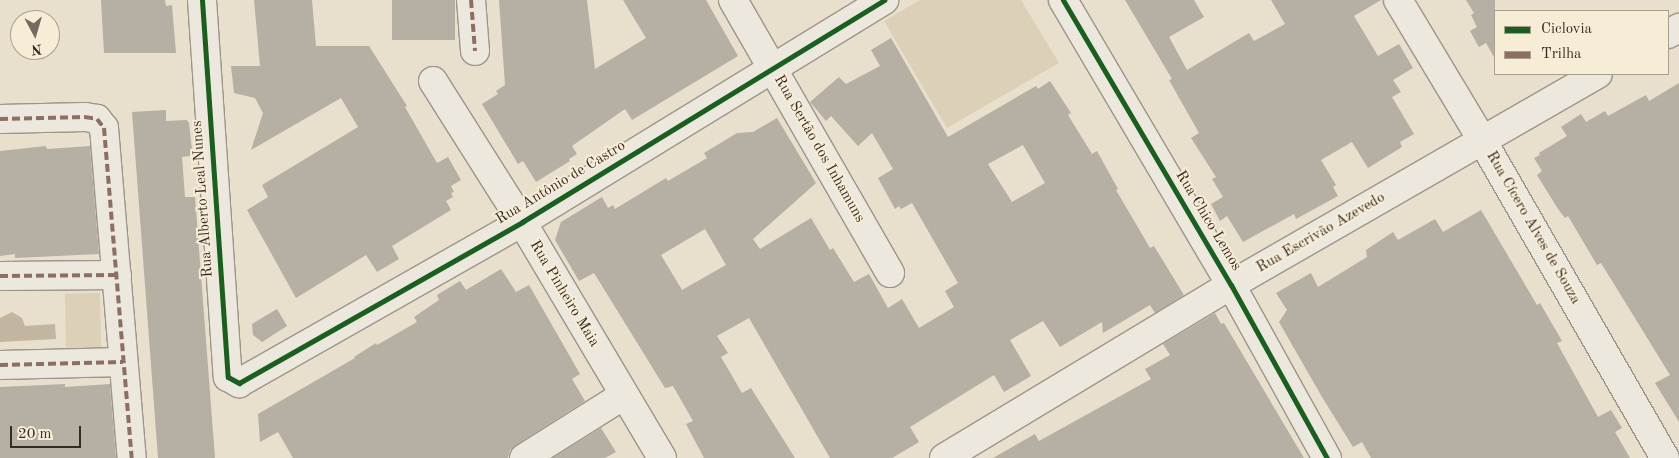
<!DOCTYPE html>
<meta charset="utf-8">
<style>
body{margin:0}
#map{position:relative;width:1679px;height:458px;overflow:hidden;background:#e8dfcd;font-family:"Old Standard TT",serif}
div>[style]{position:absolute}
.green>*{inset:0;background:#dcd0b8;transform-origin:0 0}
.water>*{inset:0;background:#c3b6a0}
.building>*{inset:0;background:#b6afa3;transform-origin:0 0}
.roads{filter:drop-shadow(1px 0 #9c958a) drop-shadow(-1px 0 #9c958a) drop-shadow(0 1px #9c958a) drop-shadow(0 -1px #9c958a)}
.minor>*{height:28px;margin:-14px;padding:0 14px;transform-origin:14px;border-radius:14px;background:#ece8de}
.quiet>*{height:4px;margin-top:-2px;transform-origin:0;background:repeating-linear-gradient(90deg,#8d6e63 0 8px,transparent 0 12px)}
.cycleway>*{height:5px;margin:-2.5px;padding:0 2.5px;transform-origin:2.5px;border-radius:2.5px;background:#1b5e20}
span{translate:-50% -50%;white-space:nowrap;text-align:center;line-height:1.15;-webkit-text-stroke:4px #f7edd7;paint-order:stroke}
.street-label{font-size:15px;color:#362b24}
.legend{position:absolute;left:1494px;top:10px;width:175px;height:65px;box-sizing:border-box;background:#f7edd7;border:1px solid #aa9f8f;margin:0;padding:6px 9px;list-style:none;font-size:15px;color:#362b24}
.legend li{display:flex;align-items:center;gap:10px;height:25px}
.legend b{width:25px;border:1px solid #aa9f8f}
.north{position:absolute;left:10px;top:10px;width:50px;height:50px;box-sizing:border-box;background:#f7edd7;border:1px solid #aa9f8f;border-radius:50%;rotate:174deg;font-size:14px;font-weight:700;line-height:20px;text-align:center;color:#362b24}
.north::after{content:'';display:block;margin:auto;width:18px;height:22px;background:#746a5f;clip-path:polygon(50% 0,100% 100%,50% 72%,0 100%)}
.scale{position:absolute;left:10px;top:426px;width:71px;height:22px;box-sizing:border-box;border:2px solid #362b24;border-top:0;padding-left:6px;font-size:15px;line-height:18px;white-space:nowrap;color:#362b24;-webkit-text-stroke:4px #f7edd7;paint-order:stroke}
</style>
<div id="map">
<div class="green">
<div style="clip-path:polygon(920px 0,1021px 0,1059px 63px,947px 128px,884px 21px)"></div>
<div style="left:100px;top:293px;width:55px;height:35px;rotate:89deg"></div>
</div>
<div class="water">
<div style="clip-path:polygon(12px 312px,22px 318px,25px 326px,55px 324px,56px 339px,0 342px,0 318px)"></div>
</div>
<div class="building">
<div style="clip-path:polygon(101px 0,165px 0,166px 6px,172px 5px,176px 53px,104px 53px)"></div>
<div style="clip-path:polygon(254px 0,312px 0,316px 46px,369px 46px,407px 106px,405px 107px,437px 163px,448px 157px,461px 180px,451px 186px,454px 192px,451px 193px,453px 197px,446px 201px,451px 210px,392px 246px,399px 259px,377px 272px,366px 255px,296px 298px,247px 210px,268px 197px,262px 185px,358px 127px,341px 98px,251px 150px,263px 113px,255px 98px,234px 93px,231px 66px,260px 66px)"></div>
<div style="left:392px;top:0;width:63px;height:40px"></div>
<div style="clip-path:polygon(499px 0,587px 0,595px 69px,646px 38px,623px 0,706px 0,738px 56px,632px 120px,625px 109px,572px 146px,577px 154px,569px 159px,570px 161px,536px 182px,523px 161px,518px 164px,482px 104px,498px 94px,496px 91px,505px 85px)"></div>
<div style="clip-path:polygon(1125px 0,1194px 0,1204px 17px,1169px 37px,1187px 70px,1249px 33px,1254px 41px,1285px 24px,1271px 0,1381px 0,1354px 16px,1378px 56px,1399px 44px,1413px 68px,1393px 80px,1401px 92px,1392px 97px,1414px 134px,1400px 142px,1402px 147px,1368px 168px,1352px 142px,1321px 160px,1336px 185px,1333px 187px,1338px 196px,1296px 219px,1294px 214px,1243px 242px,1227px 216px,1220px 221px,1211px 204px,1223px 197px,1212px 179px,1216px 177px,1191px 138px,1199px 133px,1169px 80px,1172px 79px)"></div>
<div style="clip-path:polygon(1466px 0,1495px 0,1495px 59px,1486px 43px,1479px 47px,1470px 31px,1477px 27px,1471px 15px,1474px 13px)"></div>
<div style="clip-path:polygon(evenodd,891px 38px,948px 137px,1036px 86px,1038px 89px,1050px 81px,1071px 113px,1068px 115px,1092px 154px,1097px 151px,1118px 189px,1116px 190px,1150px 248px,1154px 246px,1184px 295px,1155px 313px,1150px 305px,1103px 333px,1102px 322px,1060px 347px,1043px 321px,1010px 340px,1031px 376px,1004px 392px,994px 375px,910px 427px,919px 442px,892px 458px,830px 458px,749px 318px,717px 336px,728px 353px,721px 357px,742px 393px,751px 388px,795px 458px,704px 458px,686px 424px,693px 421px,673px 386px,665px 388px,594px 273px,579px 281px,555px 240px,561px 222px,602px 197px,608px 208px,613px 205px,615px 209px,666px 178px,668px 181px,707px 158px,704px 153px,737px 133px,753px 132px,777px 118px,816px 183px,753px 239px,760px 249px,811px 218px,830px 250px,833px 248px,854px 282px,869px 274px,888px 308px,902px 299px,919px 328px,954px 307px,945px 291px,958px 283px,912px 203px,901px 209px,899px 206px,895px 209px,878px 178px,893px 169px,872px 133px,858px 146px,831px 116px,826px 121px,810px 102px,839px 77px,846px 84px,880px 66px,871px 50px,891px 38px,1023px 145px,1045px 183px,1012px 202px,988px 164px,1023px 145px,891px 38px,705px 229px,726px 265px,682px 290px,661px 255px,705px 229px)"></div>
<div style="clip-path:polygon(1679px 83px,1679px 422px,1655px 383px,1670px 375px,1601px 263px,1597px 265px,1568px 216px,1565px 218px,1558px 209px,1537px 175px,1542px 171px,1534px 158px,1540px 155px,1539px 153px,1567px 136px,1561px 127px,1581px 114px,1586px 122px,1605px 111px,1608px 116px,1646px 95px,1649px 101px)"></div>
<div style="clip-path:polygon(166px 110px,166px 121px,187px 120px,189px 123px,192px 150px,190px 150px,190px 156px,182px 157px,185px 197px,195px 197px,215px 458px,158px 458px,132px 112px)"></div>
<div style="clip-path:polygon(46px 146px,47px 149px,90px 146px,99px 254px,15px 258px,15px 254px,0 256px,0 151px)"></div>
<div style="clip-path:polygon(1481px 210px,1537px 305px,1540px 303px,1562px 341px,1557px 343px,1598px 417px,1611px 410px,1622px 428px,1615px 432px,1630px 458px,1371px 458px,1362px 442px,1353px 447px,1322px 397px,1279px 322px,1287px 310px,1276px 293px,1311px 273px,1318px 287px,1367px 257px,1366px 250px,1393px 232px,1398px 240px,1435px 219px,1443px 232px)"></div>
<div style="clip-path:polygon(501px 269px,516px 292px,529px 285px,580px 374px,572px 379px,585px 401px,516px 445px,510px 450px,508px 458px,293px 458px,278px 432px,260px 442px,258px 414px,355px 358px,354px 357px,376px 343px,377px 345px,417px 322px,414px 317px,439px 300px,437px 295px,460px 281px,466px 290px)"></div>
<div style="clip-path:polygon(277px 309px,287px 326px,262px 342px,253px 335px,252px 324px)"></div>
<div style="clip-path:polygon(1215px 313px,1221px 324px,1224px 323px,1304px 458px,993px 458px,1035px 434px,1039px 441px,1151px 379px,1145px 369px,1170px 355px,1163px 344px)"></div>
<div style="clip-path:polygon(65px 384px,65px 387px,110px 384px,116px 458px,0 458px,0 387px)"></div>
<div style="clip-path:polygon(601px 428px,616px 452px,605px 458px,553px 458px)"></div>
</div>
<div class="roads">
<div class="minor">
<div style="left:202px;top:0;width:378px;rotate:86.1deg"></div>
<div style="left:228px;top:377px;width:13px;rotate:29deg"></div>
<div style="left:239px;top:383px;width:326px;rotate:-29.6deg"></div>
<div style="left:522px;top:222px;width:425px;rotate:-31.5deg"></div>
<div style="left:471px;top:0;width:51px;rotate:85.5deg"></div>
<div style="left:733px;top:0;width:315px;rotate:60.1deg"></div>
<div style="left:1063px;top:0;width:331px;rotate:59.5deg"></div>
<div style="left:1231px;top:285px;width:198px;rotate:61deg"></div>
<div style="left:1398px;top:0;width:163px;rotate:59deg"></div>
<div style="left:1482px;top:140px;width:367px;rotate:60.1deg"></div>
<div style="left:1668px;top:34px;width:13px;rotate:-29deg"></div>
<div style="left:433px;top:81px;width:167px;rotate:57.7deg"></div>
<div style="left:522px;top:222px;width:274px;rotate:59.3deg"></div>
<div style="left:0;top:119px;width:85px;rotate:-1.3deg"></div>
<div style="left:85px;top:117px;width:12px;rotate:9deg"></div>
<div style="left:97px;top:119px;width:11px;rotate:52deg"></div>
<div style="left:104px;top:128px;width:331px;rotate:85.2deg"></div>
<div style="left:0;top:276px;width:117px;rotate:-0.5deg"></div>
<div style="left:0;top:365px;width:123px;rotate:-1.4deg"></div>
<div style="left:524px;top:458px;width:118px;rotate:-32.2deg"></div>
<div style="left:944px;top:458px;width:335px;rotate:-31.1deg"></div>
<div style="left:1231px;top:285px;width:423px;rotate:-29.9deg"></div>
</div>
</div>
<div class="quiet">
<div style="left:471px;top:0;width:51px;rotate:85.5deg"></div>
<div style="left:0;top:119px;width:85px;rotate:-1.3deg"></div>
<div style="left:85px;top:117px;width:12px;rotate:9deg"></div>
<div style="left:97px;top:119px;width:11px;rotate:52deg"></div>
<div style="left:104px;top:128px;width:331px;rotate:85.2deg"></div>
<div style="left:0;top:276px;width:117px;rotate:-0.5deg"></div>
<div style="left:0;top:365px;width:123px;rotate:-1.4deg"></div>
</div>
<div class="cycleway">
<div style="left:202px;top:0;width:378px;rotate:86.1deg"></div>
<div style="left:228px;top:377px;width:13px;rotate:29deg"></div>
<div style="left:239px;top:383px;width:326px;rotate:-29.6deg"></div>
<div style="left:522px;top:222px;width:425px;rotate:-31.5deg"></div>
<div style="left:1063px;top:0;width:331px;rotate:59.5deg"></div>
<div style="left:1231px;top:285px;width:198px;rotate:61deg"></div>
</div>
<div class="street-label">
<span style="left:819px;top:149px;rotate:60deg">Rua Sertão dos Inhamuns</span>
<span style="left:561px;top:183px;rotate:-31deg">Rua Antônio de Castro</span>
<span style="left:203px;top:199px;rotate:-94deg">Rua Alberto Leal Nunes</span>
<span style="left:1208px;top:221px;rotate:59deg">Rua Chico Lemos</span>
<span style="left:1533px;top:228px;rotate:60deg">Rua Cícero Alves de Souza</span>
<span style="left:1321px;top:233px;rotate:-30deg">Rua Escrivão Azevedo</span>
<span style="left:564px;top:294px;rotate:59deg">Rua Pinheiro Maia</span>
</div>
<ul class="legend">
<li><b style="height:6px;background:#1b5e20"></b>Ciclovia</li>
<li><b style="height:6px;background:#8d6e63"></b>Trilha</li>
</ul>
<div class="north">N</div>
<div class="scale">20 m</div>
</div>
